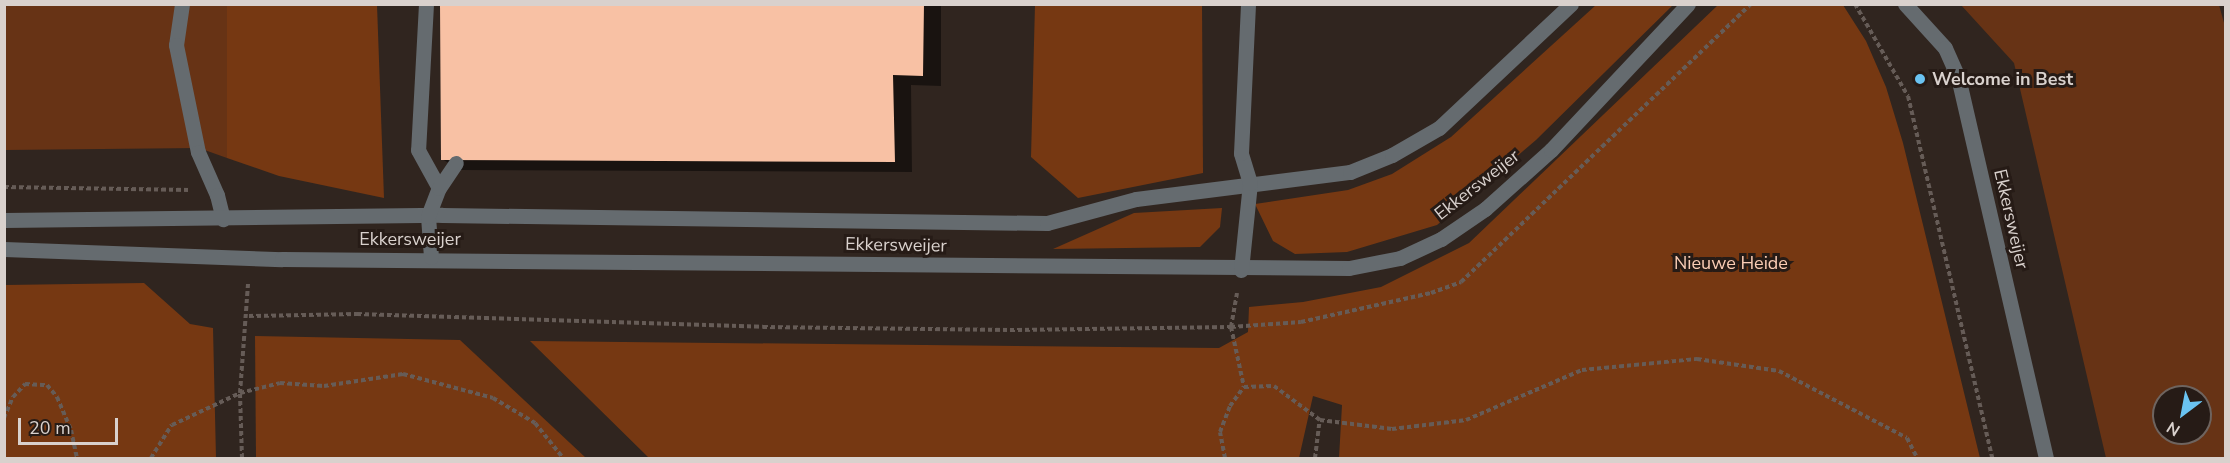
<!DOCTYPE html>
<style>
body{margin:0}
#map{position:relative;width:2230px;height:463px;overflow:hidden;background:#30251f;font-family:"Nunito Sans",sans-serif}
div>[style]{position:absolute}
.green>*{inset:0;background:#673315}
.forest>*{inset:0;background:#763812}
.shadow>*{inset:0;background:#0007}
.building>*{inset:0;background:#f8c1a4}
.path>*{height:4px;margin-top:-2px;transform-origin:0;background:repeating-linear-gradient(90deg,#665c57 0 4.5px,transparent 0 7.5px)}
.minor>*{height:15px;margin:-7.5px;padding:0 7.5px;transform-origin:7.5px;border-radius:7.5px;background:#656b6f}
.dots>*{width:16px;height:16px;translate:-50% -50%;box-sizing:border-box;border:3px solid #261b16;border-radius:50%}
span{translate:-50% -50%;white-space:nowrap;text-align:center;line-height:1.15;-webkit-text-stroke:6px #261b16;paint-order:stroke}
.poi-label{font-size:18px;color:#d9d1cd;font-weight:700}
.left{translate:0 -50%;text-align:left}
.street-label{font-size:18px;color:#d9d1cd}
.park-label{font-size:18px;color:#fbcdb5}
.frame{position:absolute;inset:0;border:6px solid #d9d1cd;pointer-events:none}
.north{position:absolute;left:2152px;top:385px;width:60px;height:60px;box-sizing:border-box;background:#261b16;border:2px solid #6e645f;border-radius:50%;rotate:212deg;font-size:16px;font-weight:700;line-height:24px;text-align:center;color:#d9d1cd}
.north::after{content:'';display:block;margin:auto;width:21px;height:27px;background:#6ac3f1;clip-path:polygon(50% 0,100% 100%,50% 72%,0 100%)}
.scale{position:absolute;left:18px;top:418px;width:100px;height:27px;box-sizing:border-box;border:3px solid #d9d1cd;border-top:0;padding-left:8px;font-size:18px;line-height:21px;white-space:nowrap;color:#d9d1cd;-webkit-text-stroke:4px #261b16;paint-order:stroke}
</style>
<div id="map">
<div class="green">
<div style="clip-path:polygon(5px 5px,227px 5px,227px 158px,199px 148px,5px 150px)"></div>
<div style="clip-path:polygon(evenodd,1961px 5px,2219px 5px,2226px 30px,2225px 458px,2106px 458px,2014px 63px,1961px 5px,2164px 397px,2200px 397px,2200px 433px,2164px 433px,2164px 397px)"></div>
</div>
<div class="forest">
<div style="clip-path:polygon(227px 5px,377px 5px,384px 198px,279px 176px,227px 158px)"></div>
<div style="clip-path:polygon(1035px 5px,1202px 5px,1203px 173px,1078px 198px,1031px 157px)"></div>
<div style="clip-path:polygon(1596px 5px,1673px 5px,1536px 140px,1437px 225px,1347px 252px,1295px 254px,1273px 241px,1255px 204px,1348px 190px,1392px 174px,1451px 137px)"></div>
<div style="clip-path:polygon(1718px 5px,1843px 5px,1866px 41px,1886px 87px,1903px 143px,1980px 458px,1339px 458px,1342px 405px,1313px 396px,1299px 458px,649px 458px,530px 341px,1219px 348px,1248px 332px,1249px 307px,1303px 302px,1381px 287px,1469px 243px)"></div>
<div style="clip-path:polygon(1222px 208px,1220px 227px,1200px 247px,1053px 249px,1134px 213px)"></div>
<div style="clip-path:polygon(144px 283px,190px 324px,213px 328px,216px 458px,5px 458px,5px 285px)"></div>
<div style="clip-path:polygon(255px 336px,460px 340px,586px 458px,256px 458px)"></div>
</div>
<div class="shadow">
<div style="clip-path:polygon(442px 4px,972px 4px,972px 5px,941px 5px,941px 86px,911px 85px,912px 172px,460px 170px,442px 159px)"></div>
</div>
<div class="building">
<div style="clip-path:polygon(440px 4px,924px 4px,923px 76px,893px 75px,895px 162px,441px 160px)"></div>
</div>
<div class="path">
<div style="left:1855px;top:4px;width:106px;rotate:60.1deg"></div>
<div style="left:1908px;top:96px;width:372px;rotate:76.9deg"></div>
<div style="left:4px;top:187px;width:186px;rotate:0.9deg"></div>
<div style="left:1237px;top:293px;width:35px;rotate:100deg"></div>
<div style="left:1231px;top:327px;width:61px;rotate:77.8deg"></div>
<div style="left:249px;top:316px;width:108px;rotate:-1.1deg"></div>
<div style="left:357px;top:314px;width:406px;rotate:1.8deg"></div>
<div style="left:763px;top:327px;width:247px;rotate:0.7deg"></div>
<div style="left:1010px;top:330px;width:221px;rotate:-0.8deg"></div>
<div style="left:1231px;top:327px;width:70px;rotate:-4.1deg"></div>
<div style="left:1301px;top:322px;width:133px;rotate:-12.6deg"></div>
<div style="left:1431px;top:293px;width:32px;rotate:-20deg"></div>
<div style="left:1461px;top:282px;width:402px;rotate:-43.8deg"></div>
<div style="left:4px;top:418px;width:23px;rotate:-67deg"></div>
<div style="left:13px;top:397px;width:18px;rotate:-47deg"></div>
<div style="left:25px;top:384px;width:22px;rotate:3deg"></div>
<div style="left:47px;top:385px;width:16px;rotate:50deg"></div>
<div style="left:57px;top:397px;width:36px;rotate:67deg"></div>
<div style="left:71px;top:430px;width:29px;rotate:78deg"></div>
<div style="left:151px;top:458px;width:39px;rotate:-58deg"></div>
<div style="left:172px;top:425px;width:75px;rotate:-25.2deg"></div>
<div style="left:240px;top:393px;width:41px;rotate:-14deg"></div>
<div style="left:280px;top:383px;width:44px;rotate:3.9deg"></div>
<div style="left:324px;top:386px;width:80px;rotate:-8.6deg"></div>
<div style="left:403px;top:374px;width:93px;rotate:14.9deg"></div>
<div style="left:493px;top:398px;width:49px;rotate:30.8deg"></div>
<div style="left:535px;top:423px;width:45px;rotate:51.3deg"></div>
<div style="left:242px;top:458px;width:65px;rotate:-91.8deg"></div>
<div style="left:240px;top:393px;width:110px;rotate:-85.8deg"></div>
<div style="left:1225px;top:458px;width:26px;rotate:-101deg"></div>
<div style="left:1220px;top:432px;width:28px;rotate:-69deg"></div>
<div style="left:1230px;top:406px;width:24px;rotate:-54deg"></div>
<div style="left:1244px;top:387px;width:30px;rotate:-2deg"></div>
<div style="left:1274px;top:386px;width:57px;rotate:36.5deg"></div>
<div style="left:1320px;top:420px;width:73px;rotate:7.1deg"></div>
<div style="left:1392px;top:429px;width:75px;rotate:-6.9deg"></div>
<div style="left:1466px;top:420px;width:126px;rotate:-23.3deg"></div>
<div style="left:1582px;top:370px;width:116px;rotate:-5.5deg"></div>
<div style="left:1697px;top:359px;width:83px;rotate:8.3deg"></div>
<div style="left:1779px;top:371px;width:144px;rotate:27.6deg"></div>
<div style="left:1907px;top:438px;width:22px;rotate:63deg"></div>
<div style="left:1315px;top:458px;width:38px;rotate:-83deg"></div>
</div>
<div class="minor">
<div style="left:182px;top:4px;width:41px;rotate:98.3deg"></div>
<div style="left:176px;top:45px;width:109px;rotate:78.4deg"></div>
<div style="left:198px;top:152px;width:47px;rotate:66.2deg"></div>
<div style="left:217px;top:195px;width:25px;rotate:76deg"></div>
<div style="left:426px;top:4px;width:146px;rotate:93.1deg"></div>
<div style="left:418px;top:150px;width:43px;rotate:61.1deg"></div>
<div style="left:1905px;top:4px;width:59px;rotate:47.7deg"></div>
<div style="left:1945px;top:48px;width:32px;rotate:66deg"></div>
<div style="left:1958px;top:77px;width:391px;rotate:77deg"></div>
<div style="left:4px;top:220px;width:438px;rotate:-0.7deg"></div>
<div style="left:442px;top:215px;width:605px;rotate:0.76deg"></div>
<div style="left:1047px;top:223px;width:92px;rotate:-15.1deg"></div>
<div style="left:1136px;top:199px;width:216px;rotate:-7.2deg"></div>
<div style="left:1350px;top:172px;width:45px;rotate:-22deg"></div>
<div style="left:1392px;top:155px;width:54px;rotate:-29.9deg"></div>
<div style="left:1439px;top:128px;width:181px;rotate:-43.2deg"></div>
<div style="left:4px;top:249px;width:278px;rotate:2.1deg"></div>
<div style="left:282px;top:259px;width:1067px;rotate:0.48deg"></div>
<div style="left:1349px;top:268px;width:52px;rotate:-11.1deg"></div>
<div style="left:1400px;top:258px;width:45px;rotate:-24.9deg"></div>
<div style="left:1441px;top:239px;width:53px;rotate:-34.3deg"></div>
<div style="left:1485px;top:209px;width:89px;rotate:-41.8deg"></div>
<div style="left:1551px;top:150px;width:200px;rotate:-46.8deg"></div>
<div style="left:431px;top:257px;width:41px;rotate:-94.2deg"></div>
<div style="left:428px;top:216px;width:30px;rotate:-69deg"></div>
<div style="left:439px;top:188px;width:30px;rotate:-56deg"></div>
<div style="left:1241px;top:270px;width:87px;rotate:-84.1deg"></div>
<div style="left:1250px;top:183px;width:31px;rotate:-107deg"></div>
<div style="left:1241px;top:153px;width:149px;rotate:-87.3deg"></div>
</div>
<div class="dots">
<div style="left:1920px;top:79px;background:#6ac3f1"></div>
</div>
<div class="poi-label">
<span class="left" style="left:1932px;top:79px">Welcome in Best</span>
</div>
<div class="street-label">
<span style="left:1477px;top:185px;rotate:-38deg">Ekkersweijer</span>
<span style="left:2011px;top:219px;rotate:77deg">Ekkersweijer</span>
<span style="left:410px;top:239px">Ekkersweijer</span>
<span style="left:896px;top:245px;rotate:1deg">Ekkersweijer</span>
</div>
<div class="park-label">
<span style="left:1731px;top:263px">Nieuwe Heide</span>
</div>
<div class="frame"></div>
<div class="north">N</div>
<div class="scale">20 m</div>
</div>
